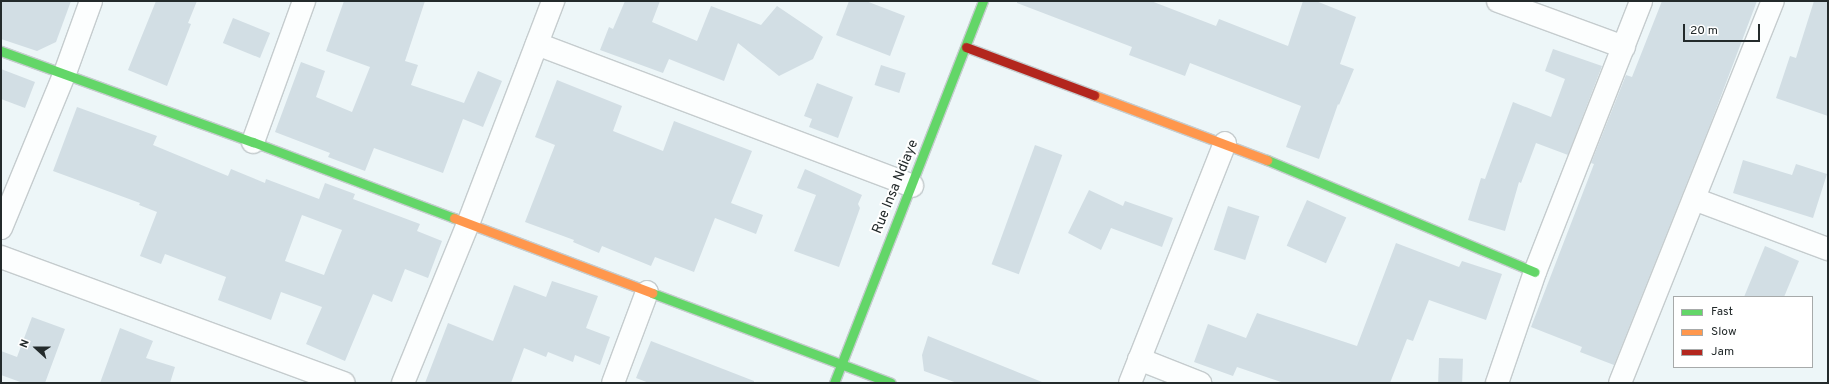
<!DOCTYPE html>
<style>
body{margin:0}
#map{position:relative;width:1829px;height:384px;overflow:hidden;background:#edf6f8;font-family:Overpass,sans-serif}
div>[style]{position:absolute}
.building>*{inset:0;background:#d2dee4;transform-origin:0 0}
.roads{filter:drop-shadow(1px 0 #c5ccce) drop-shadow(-1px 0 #c5ccce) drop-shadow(0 1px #c5ccce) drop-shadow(0 -1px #c5ccce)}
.street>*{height:22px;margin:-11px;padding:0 11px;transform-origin:11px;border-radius:11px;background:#fcfefe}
.fast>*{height:9px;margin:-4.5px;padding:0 4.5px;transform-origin:4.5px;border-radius:4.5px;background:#63d668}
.slow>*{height:9px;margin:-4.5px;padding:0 4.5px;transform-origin:4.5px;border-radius:4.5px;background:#ff974d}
.jam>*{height:9px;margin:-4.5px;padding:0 4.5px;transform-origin:4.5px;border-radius:4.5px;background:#b3261e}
span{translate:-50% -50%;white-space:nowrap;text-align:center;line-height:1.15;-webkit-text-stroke:4px #fff;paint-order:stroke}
.street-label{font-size:14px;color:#232a2b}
.frame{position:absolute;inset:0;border:2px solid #232a2b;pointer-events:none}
.legend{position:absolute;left:1673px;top:296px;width:140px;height:72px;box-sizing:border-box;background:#fff;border:1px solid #a7aaaa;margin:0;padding:5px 7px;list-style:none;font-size:12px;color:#232a2b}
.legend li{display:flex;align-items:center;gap:8px;height:20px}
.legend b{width:20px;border:1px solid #a7aaaa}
.north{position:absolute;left:16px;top:328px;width:40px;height:40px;-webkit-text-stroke:3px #fff;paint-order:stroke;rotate:291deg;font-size:11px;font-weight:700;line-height:16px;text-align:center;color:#232a2b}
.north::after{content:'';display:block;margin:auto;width:14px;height:18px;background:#232a2b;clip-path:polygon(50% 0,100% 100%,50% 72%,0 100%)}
.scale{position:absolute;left:1683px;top:24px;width:77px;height:18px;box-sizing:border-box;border:2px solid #232a2b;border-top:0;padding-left:5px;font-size:12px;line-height:14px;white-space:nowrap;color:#232a2b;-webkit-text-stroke:3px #fff;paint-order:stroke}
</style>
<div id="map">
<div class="building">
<div style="clip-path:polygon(1px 1px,71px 1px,56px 42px,37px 51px,1px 39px)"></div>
<div style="clip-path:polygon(156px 1px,197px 1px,188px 23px,191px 24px,167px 86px,128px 70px)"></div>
<div style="clip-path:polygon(344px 1px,425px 1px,405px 61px,418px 65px,411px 85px,464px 103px,478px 71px,502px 81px,483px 127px,463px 119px,443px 173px,374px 148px,365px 171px,328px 157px,330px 153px,275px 132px,301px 62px,325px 71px,316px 97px,352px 112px,370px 67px,326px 51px)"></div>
<div style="clip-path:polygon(625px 1px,660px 1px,652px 22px,697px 41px,711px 6px,761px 25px,777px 6px,823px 37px,813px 59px,779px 76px,738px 43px,724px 81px,669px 59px,663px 73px,600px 50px,609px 27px,613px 29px)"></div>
<div style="clip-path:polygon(849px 1px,866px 1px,905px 16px,890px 56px,836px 35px)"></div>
<div style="clip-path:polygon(1017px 1px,1151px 1px,1216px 26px,1219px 19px,1288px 46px,1303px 1px,1316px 1px,1356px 17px,1340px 64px,1354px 69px,1339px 105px,1338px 104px,1319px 159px,1286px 147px,1301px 106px,1190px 63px,1185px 76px,1129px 55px,1132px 47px,1017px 3px)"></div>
<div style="clip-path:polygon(1662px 1px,1757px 1px,1710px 125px,1614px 365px,1580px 352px,1582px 347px,1531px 327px,1594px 164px,1591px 163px,1626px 75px,1632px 77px)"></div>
<div style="clip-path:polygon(1814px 1px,1828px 1px,1828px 116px,1776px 98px,1790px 56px,1796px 58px)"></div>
<div style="left:233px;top:18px;width:40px;height:27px;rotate:22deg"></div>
<div style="clip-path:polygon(1553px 49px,1602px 66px,1568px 155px,1536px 143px,1521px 183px,1519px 182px,1505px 231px,1468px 220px,1481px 178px,1485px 179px,1513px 102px,1551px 117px,1565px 79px,1545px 71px)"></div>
<div style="left:881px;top:65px;width:26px;height:21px;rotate:18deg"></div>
<div style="clip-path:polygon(1px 69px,35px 82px,25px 108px,1px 99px)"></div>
<div style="clip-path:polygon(557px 80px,622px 106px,613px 131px,663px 151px,674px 121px,752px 151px,731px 203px,763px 215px,756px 234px,715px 218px,694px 272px,655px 257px,651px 266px,602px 246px,599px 253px,573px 242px,574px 240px,525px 222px,555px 145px,535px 137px)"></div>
<div style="clip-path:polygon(817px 83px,853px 97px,838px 138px,809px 127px,812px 119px,804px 116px)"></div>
<div style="clip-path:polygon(evenodd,77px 107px,157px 136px,153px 145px,228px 176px,231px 169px,265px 183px,266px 179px,319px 199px,325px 183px,355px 194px,353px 199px,420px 224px,417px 231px,442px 241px,428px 278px,405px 269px,392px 302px,373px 294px,345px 361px,306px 344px,322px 307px,281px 292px,271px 320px,218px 300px,226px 277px,165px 254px,161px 264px,140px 256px,157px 212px,139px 205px,140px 203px,53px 171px,77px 107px,302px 215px,342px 230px,324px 275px,285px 261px,302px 215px)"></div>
<div style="left:1035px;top:145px;width:29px;height:127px;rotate:20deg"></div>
<div style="clip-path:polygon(1743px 160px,1792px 175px,1796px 164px,1827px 174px,1813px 218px,1733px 193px)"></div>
<div style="clip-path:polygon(805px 169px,862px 195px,858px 204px,860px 208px,839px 267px,794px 251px,816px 195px,797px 188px)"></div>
<div style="clip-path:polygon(1089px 190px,1123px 206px,1125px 201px,1173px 218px,1162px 247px,1111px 228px,1101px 250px,1068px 233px)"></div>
<div style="left:1307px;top:200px;width:43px;height:50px;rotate:24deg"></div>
<div style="left:1228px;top:206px;width:33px;height:46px;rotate:18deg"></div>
<div style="clip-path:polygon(1396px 243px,1459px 267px,1462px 261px,1502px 274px,1486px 320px,1429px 300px,1413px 341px,1407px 339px,1390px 383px,1284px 383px,1237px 367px,1233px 376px,1194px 362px,1208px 324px,1246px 338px,1257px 313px,1357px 346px)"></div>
<div style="clip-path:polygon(1765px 246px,1799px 261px,1784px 297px,1744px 297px)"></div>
<div style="clip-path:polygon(552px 281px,598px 296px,586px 328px,610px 337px,600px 365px,575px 355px,573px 362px,548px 352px,546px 357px,524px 348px,511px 383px,425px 383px,448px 323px,493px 341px,514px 285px,546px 297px)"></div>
<div style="clip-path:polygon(32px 317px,65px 329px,45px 383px,23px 383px,1px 375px,1px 351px,17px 357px)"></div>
<div style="clip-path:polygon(120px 328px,153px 341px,146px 358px,175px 367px,170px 383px,100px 383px)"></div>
<div style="clip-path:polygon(928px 336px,1042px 382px,1042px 383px,957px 383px,924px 371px,922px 355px)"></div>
<div style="clip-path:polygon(651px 341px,754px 381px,754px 383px,649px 383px,636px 378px)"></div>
<div style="left:1439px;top:358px;width:24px;height:25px;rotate:2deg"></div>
</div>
<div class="roads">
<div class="street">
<div style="left:1498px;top:1px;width:134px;rotate:20.1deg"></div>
<div style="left:537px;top:44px;width:401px;rotate:20.7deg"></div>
<div style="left:253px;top:142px;width:150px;rotate:-70.1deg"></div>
<div style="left:1694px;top:199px;width:143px;rotate:20.5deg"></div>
<div style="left:1px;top:228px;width:168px;rotate:-67.6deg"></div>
<div style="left:65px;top:73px;width:77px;rotate:-70.1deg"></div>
<div style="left:1px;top:257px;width:365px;rotate:20.2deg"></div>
<div style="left:1139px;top:359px;width:66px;rotate:21.5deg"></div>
<div style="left:403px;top:383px;width:172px;rotate:-67.8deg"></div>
<div style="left:468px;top:224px;width:239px;rotate:-69.1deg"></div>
<div style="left:613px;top:383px;width:97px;rotate:-69.5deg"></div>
<div style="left:1130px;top:383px;width:258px;rotate:-68.4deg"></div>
<div style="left:1497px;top:383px;width:117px;rotate:-71.1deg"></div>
<div style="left:1535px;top:272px;width:291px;rotate:-68.6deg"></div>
<div style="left:1620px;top:383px;width:412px;rotate:-68.2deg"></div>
</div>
<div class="fast">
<div style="left:1px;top:51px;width:268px;rotate:19.9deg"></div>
<div style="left:253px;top:142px;width:215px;rotate:20.7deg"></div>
<div style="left:1267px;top:160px;width:290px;rotate:22.7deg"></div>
<div style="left:652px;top:293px;width:255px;rotate:20.6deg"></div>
<div style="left:834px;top:383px;width:410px;rotate:-68.7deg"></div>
</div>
<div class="slow">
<div style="left:1094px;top:95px;width:185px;rotate:20.6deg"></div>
<div style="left:454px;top:218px;width:212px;rotate:20.7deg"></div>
</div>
<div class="jam">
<div style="left:966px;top:47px;width:137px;rotate:20.6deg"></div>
</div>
</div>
<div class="street-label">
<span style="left:896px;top:187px;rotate:-68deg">Rue Insa Ndiaye</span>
</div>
<div class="frame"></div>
<ul class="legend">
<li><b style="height:5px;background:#63d668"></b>Fast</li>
<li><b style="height:5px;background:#ff974d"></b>Slow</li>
<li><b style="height:5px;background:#b3261e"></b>Jam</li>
</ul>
<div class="north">N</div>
<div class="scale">20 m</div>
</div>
